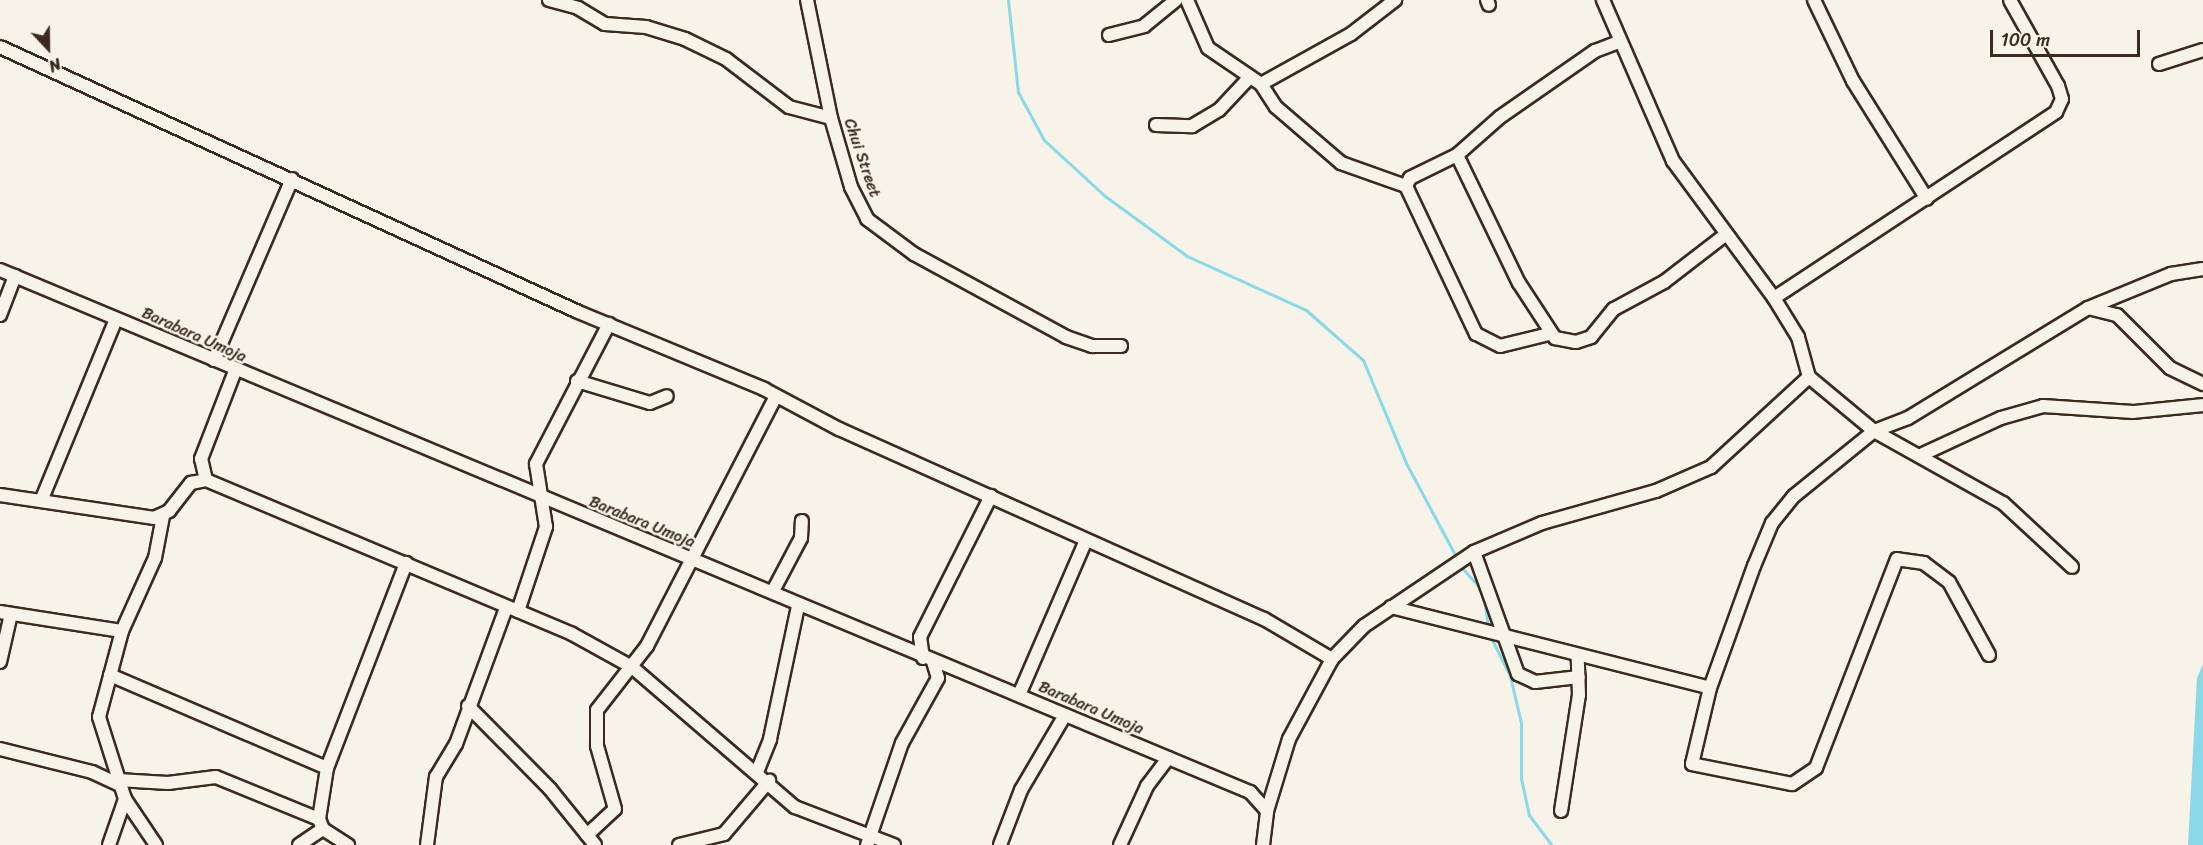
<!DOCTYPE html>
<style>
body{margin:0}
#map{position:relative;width:2203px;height:845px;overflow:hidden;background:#f7f3e8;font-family:Sriracha,sans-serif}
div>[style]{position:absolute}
.water>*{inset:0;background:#8ad8e8}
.stream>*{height:3px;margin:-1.5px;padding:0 1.5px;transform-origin:1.5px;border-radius:1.5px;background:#8ad8e8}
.roads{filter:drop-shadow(2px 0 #3b2a1e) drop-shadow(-2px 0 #3b2a1e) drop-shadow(0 2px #3b2a1e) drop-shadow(0 -2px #3b2a1e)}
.minor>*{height:12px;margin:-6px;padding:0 6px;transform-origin:6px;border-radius:6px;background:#f7f3e8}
span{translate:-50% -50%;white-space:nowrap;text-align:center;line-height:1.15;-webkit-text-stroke:5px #f7f3e8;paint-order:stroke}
.street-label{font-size:16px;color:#3b2a1e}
.north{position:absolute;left:18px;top:18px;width:60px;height:60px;-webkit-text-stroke:4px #f7f3e8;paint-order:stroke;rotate:158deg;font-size:16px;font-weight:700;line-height:24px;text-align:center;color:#3b2a1e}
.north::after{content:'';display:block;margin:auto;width:21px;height:27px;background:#3b2a1e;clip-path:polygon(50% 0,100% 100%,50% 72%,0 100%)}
.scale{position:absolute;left:1990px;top:30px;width:150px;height:27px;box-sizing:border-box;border:3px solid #3b2a1e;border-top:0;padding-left:8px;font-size:18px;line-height:21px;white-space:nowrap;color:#3b2a1e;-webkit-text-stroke:4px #f7f3e8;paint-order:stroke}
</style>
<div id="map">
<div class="water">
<div style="clip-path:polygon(2203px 664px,2203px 845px,2188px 845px,2197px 678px)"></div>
</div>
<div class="stream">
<div style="left:1008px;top:0;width:93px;rotate:83.8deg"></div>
<div style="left:1018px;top:92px;width:55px;rotate:61.6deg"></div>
<div style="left:1044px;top:140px;width:83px;rotate:42.6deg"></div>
<div style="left:1105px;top:196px;width:102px;rotate:36.2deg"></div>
<div style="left:1187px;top:256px;width:131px;rotate:24.4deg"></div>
<div style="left:1306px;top:310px;width:76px;rotate:41.3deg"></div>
<div style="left:1363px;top:360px;width:112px;rotate:67.3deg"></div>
<div style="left:1406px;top:463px;width:102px;rotate:61.9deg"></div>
<div style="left:1463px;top:569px;width:30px;rotate:48deg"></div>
<div style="left:1483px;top:591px;width:37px;rotate:82deg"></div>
<div style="left:1489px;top:634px;width:47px;rotate:63.4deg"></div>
<div style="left:1510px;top:676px;width:48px;rotate:76.8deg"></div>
<div style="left:1521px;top:723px;width:55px;rotate:90deg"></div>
<div style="left:1521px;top:778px;width:38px;rotate:78deg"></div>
<div style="left:1529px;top:815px;width:38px;rotate:53deg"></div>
</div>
<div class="roads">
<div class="minor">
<div style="left:549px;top:0;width:30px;rotate:15deg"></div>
<div style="left:578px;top:8px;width:31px;rotate:31deg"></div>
<div style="left:605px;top:24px;width:41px;rotate:4.2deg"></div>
<div style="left:646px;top:27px;width:41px;rotate:17.1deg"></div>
<div style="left:685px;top:39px;width:46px;rotate:26deg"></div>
<div style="left:726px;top:59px;width:79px;rotate:37.3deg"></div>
<div style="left:789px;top:107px;width:43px;rotate:14.7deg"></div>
<div style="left:807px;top:0;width:120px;rotate:78.5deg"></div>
<div style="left:831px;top:118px;width:72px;rotate:73.8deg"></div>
<div style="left:851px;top:187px;width:36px;rotate:63deg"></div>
<div style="left:867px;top:219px;width:59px;rotate:36.7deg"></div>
<div style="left:914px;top:254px;width:173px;rotate:28.6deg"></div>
<div style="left:1066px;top:337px;width:28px;rotate:19deg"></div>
<div style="left:1092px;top:346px;width:29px"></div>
<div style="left:1187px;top:0;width:52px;rotate:66.4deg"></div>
<div style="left:1208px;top:48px;width:64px;rotate:34.2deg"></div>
<div style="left:1261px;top:84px;width:103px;rotate:-29.1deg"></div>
<div style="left:1351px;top:34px;width:56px;rotate:-37.7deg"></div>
<div style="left:1487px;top:0;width:5px;rotate:68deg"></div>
<div style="left:1814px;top:0;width:90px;rotate:64.3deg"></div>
<div style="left:1853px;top:81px;width:139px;rotate:57.9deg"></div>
<div style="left:1109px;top:35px;width:36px;rotate:-14deg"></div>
<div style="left:1144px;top:26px;width:41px;rotate:-39.1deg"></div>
<div style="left:0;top:47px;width:634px;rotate:24.62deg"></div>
<div style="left:576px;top:311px;width:204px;rotate:22.5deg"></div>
<div style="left:764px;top:389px;width:85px;rotate:28.1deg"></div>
<div style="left:839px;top:429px;width:466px;rotate:24.1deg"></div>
<div style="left:1264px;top:619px;width:79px;rotate:30.5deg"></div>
<div style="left:2159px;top:64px;width:46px;rotate:-17.7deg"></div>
<div style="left:1261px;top:84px;width:27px;rotate:57deg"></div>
<div style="left:1276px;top:107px;width:86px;rotate:40.7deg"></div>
<div style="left:1341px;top:163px;width:69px;rotate:19.5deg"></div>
<div style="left:1156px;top:125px;width:36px;rotate:2deg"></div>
<div style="left:1192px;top:126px;width:31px;rotate:-31deg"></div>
<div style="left:1219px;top:110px;width:42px;rotate:-46.9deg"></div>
<div style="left:1457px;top:155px;width:142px;rotate:64.2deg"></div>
<div style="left:1519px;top:283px;width:66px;rotate:56.8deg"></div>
<div style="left:1555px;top:338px;width:21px;rotate:11deg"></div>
<div style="left:1576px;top:342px;width:16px;rotate:-18deg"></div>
<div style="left:1591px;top:337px;width:36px;rotate:-51deg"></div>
<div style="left:1614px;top:309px;width:57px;rotate:-28.4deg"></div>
<div style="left:1664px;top:282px;width:77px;rotate:-37.6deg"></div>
<div style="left:0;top:270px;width:1355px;rotate:22.67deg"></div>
<div style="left:1250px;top:792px;width:25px;rotate:48deg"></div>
<div style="left:1774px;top:298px;width:338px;rotate:-33.4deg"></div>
<div style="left:2056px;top:112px;width:14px;rotate:-65deg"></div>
<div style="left:2062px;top:99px;width:14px;rotate:-107deg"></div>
<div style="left:2058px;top:86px;width:98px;rotate:-119.2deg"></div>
<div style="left:2088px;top:308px;width:30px;rotate:14deg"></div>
<div style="left:2117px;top:315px;width:75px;rotate:45deg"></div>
<div style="left:2170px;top:368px;width:37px;rotate:26deg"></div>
<div style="left:0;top:315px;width:42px;rotate:-69deg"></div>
<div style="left:1549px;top:334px;width:50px;rotate:166.2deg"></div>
<div style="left:1500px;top:346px;width:27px;rotate:-153deg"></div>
<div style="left:1476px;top:334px;width:164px;rotate:-115.3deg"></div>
<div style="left:1406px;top:186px;width:9px;rotate:-63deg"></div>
<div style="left:1410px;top:178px;width:52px;rotate:-26.1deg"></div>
<div style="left:1457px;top:155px;width:57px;rotate:-41.5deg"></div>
<div style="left:1500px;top:117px;width:116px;rotate:-34.8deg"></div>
<div style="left:1595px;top:51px;width:25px;rotate:-21deg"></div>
<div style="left:214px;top:360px;width:197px;rotate:-66.7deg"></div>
<div style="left:1809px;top:377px;width:85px;rotate:39.7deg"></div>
<div style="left:1874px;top:431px;width:148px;rotate:29.2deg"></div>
<div style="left:2003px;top:503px;width:94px;rotate:42.8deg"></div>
<div style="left:577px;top:381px;width:76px;rotate:16.8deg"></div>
<div style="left:650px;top:403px;width:18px;rotate:-22deg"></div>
<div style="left:1923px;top:454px;width:86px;rotate:-24.8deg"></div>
<div style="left:2001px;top:418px;width:44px;rotate:-15.9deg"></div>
<div style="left:2043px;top:406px;width:90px;rotate:3.8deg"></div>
<div style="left:2133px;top:412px;width:70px;rotate:-5.7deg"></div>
<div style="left:206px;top:480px;width:22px;rotate:-103deg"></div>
<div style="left:201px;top:459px;width:94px;rotate:-68.9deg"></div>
<div style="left:0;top:495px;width:156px;rotate:8.5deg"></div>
<div style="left:154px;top:518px;width:17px;rotate:-25deg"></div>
<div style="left:169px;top:511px;width:36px;rotate:-52deg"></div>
<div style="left:191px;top:483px;width:15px;rotate:-11deg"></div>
<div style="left:206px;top:480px;width:397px;rotate:22.8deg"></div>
<div style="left:572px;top:634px;width:68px;rotate:28.8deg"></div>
<div style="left:632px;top:667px;width:215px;rotate:40.7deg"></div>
<div style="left:795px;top:807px;width:106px;rotate:21deg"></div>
<div style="left:41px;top:501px;width:197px;rotate:-67.6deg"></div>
<div style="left:1474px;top:552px;width:130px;rotate:70.2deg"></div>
<div style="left:1518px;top:674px;width:19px;rotate:25deg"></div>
<div style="left:1535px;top:682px;width:44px;rotate:-6.5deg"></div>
<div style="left:773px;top:591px;width:60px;rotate:-62.2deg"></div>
<div style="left:801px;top:538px;width:17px;rotate:-87deg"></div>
<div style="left:1391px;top:607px;width:329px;rotate:14.2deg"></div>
<div style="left:518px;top:611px;width:89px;rotate:-71.6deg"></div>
<div style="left:546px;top:527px;width:64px;rotate:-99deg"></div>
<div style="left:536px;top:464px;width:158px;rotate:-62.5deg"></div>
<div style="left:0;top:612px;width:123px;rotate:8.9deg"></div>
<div style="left:1989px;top:655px;width:83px;rotate:-118.7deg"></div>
<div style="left:1949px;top:582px;width:31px;rotate:-143deg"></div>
<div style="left:1924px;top:563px;width:27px;rotate:-172deg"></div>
<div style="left:1897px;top:559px;width:224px;rotate:111.2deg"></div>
<div style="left:1816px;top:768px;width:29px;rotate:146deg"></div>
<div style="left:1792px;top:784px;width:102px;rotate:-168.7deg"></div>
<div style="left:1692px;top:764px;width:78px;rotate:-76.7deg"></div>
<div style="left:1710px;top:688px;width:130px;rotate:-70.2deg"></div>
<div style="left:1754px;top:566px;width:47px;rotate:-67.3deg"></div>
<div style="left:1772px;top:523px;width:35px;rotate:-51deg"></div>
<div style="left:1794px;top:496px;width:103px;rotate:-39.1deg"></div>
<div style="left:1874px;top:431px;width:36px;rotate:-21deg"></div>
<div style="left:1908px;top:418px;width:211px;rotate:-31.4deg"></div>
<div style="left:2088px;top:308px;width:90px;rotate:-22.3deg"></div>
<div style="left:2171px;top:274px;width:32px;rotate:-9deg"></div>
<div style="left:923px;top:658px;width:21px;rotate:-98deg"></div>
<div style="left:920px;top:637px;width:158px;rotate:-63.3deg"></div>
<div style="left:0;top:662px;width:49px;rotate:-77.1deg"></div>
<div style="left:110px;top:675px;width:236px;rotate:23.2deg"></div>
<div style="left:1019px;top:695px;width:169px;rotate:-66.6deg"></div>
<div style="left:468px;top:706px;width:117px;rotate:45.3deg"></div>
<div style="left:550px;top:789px;width:72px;rotate:51.2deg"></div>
<div style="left:0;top:749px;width:95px;rotate:14deg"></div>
<div style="left:92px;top:772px;width:31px;rotate:25deg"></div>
<div style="left:757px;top:772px;width:35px;rotate:-68deg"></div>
<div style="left:770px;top:739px;width:136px;rotate:-78.1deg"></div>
<div style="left:118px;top:780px;width:50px;rotate:3.4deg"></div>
<div style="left:168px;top:783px;width:48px;rotate:-7.1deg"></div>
<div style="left:216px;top:777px;width:111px;rotate:22.2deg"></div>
<div style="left:1561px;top:811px;width:117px;rotate:-81.2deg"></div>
<div style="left:1579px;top:695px;width:38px;rotate:-92deg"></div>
<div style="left:323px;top:829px;width:11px;rotate:-112deg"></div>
<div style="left:319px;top:819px;width:52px;rotate:-81.1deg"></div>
<div style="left:327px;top:768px;width:220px;rotate:-68.9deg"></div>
<div style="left:587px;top:835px;width:38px;rotate:-43deg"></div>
<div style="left:615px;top:809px;width:66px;rotate:-105.9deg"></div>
<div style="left:597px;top:746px;width:36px;rotate:-90deg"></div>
<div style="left:597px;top:710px;width:81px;rotate:-52deg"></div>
<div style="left:647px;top:646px;width:281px;rotate:-62.7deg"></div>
<div style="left:109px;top:845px;width:49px;rotate:-70.8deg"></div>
<div style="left:156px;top:845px;width:55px;rotate:-124deg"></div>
<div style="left:125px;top:799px;width:86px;rotate:-107.6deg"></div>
<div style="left:99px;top:717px;width:89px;rotate:-75deg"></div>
<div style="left:122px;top:631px;width:80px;rotate:-65.7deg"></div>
<div style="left:155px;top:558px;width:43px;rotate:-79.2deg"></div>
<div style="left:299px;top:845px;width:29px;rotate:-34deg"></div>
<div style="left:323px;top:829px;width:30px;rotate:33deg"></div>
<div style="left:427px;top:845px;width:69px;rotate:-82.5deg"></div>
<div style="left:436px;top:777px;width:39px;rotate:-59deg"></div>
<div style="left:456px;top:744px;width:145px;rotate:-69.8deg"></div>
<div style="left:679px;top:845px;width:46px;rotate:-13.7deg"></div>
<div style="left:724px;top:834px;width:70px;rotate:-49.7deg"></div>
<div style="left:867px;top:845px;width:108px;rotate:-71.1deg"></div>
<div style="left:902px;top:743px;width:74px;rotate:-61deg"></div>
<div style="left:938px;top:678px;width:17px;rotate:-107deg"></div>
<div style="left:1000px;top:845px;width:59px;rotate:-69.1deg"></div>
<div style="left:1021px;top:790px;width:87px;rotate:-59.6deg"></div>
<div style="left:1120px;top:845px;width:65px;rotate:-65.4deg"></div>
<div style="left:1147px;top:786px;width:35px;rotate:-53deg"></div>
<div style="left:1263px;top:845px;width:34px;rotate:-83deg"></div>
<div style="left:1267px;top:811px;width:75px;rotate:-73deg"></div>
<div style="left:1289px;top:739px;width:91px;rotate:-61.7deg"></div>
<div style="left:1332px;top:659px;width:46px;rotate:-45.9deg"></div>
<div style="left:1364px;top:626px;width:133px;rotate:-33.9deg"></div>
<div style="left:1474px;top:552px;width:74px;rotate:-23.1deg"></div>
<div style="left:1542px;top:523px;width:118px;rotate:-15.7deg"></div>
<div style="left:1656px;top:491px;width:60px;rotate:-23.6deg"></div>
<div style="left:1711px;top:467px;width:133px;rotate:-42.6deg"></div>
<div style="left:1809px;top:377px;width:41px;rotate:-105.4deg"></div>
<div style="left:1798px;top:337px;width:46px;rotate:-121.6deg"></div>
<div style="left:1774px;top:298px;width:170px;rotate:-126.4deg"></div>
<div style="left:1673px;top:161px;width:176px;rotate:-113.5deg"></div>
</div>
</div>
<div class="street-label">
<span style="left:862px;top:158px;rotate:71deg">Chui Street</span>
<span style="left:194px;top:335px;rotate:24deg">Barabara Umoja</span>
<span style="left:642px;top:522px;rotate:22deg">Barabara Umoja</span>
<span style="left:1091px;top:708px;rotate:23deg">Barabara Umoja</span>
</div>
<div class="north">N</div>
<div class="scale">100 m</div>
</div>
